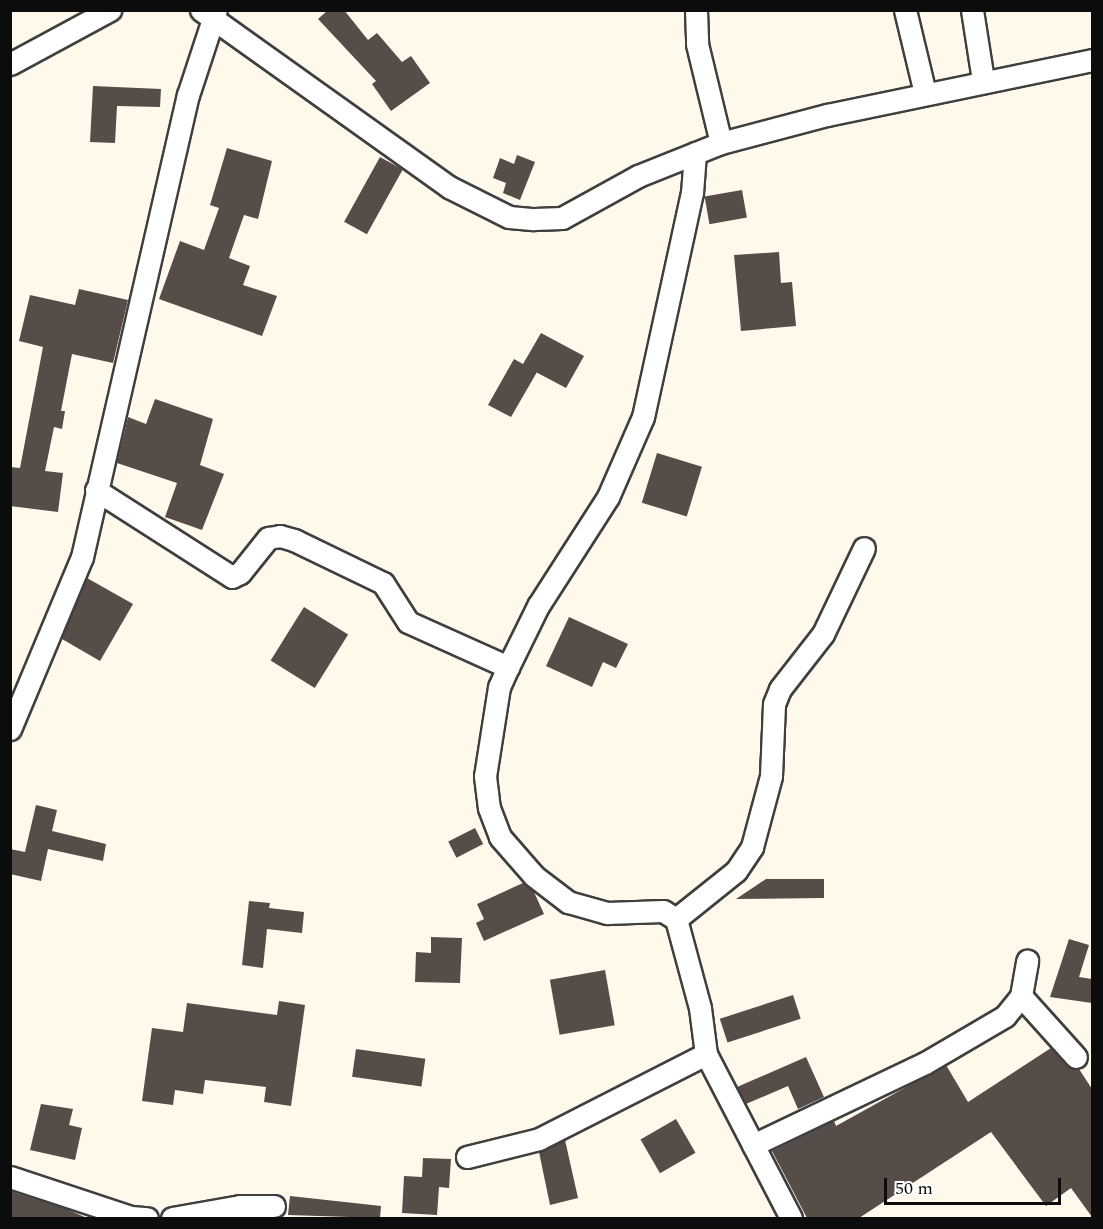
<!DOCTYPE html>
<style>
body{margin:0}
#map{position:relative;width:1103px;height:1229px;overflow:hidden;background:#fff9ec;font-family:Spectral,serif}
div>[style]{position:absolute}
.building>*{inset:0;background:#564c48;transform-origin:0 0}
.roads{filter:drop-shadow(2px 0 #3f3f3f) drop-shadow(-2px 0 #3f3f3f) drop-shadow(0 2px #3f3f3f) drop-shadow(0 -2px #3f3f3f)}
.street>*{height:21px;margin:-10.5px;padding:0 10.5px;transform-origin:10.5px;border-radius:10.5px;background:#fff}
span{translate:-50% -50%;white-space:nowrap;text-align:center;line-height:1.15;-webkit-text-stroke:6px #fff;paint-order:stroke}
.frame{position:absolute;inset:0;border:12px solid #0c0c0c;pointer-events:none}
.scale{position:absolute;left:884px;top:1178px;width:177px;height:27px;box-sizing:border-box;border:3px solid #0c0c0c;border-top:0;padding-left:8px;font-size:18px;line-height:21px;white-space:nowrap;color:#0c0c0c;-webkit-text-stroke:4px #fff;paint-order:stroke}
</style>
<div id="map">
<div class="building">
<div style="clip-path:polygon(328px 10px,344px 10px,368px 40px,377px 33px,402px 62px,411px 56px,430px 83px,391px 111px,372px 84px,376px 81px,318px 19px)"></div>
<div style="clip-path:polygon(93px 86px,161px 89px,160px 107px,117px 106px,115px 143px,90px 142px)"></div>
<div style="clip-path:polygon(227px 148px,272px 161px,258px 219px,244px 215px,229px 258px,250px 266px,243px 285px,277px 296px,262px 336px,159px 299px,180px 241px,204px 250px,219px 208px,210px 205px)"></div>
<div style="clip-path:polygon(517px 155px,535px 162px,520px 200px,503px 193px,506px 183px,493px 178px,500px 158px,514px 164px)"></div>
<div style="left:380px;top:157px;width:26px;height:74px;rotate:29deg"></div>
<div style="left:742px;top:190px;width:28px;height:38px;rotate:80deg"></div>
<div style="clip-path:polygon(779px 252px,781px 283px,792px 282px,796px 326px,741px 331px,734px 255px)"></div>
<div style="clip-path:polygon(79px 289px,128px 300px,113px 363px,72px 354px,61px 411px,65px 411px,62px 429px,54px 427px,45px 471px,63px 473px,58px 512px,10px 506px,10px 467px,20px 468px,43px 347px,19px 341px,30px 295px,75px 305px)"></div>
<div style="clip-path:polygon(541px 333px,584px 356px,566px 388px,532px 370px,537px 372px,511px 417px,488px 405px,514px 359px,523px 364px)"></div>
<div style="clip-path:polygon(155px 399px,213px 419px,200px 465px,224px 474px,202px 530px,165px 517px,177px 483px,117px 463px,128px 417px,146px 424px)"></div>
<div style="left:657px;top:453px;width:47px;height:52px;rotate:17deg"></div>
<div style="clip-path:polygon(87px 578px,133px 604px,100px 661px,62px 639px)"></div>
<div style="left:304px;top:607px;width:52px;height:63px;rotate:32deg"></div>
<div style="clip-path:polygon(569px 617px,628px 644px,616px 668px,603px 662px,592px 687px,546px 666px)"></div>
<div style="clip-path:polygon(36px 805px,57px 810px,52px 831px,106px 844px,103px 861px,48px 849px,41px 881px,10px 874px,10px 849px,25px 852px)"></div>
<div style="left:475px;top:828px;width:18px;height:30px;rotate:63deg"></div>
<div style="clip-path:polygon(766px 879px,824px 879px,824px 898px,736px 899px)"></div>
<div style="clip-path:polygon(523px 883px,534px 892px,544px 914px,484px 941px,476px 923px,484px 919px,477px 904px)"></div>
<div style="clip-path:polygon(249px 901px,270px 903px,269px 908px,304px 912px,302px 933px,267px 929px,263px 968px,242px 965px)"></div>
<div style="clip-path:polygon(431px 937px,462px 938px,460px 983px,415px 982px,416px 952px,431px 953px)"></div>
<div style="clip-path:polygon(1069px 939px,1089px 945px,1079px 977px,1092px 979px,1092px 1003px,1050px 997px)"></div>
<div style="left:605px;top:970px;width:56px;height:56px;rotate:80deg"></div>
<div style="left:793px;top:995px;width:25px;height:77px;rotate:72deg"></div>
<div style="clip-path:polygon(279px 1001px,305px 1005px,291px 1106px,264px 1102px,266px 1087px,205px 1080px,203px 1094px,175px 1090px,173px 1105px,142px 1101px,152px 1028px,183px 1032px,187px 1003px,277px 1015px)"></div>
<div style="clip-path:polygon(1051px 1048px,1067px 1066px,1079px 1069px,1092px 1089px,1092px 1217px,1071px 1188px,1046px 1206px,991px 1132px,859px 1218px,807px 1218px,772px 1151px,834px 1121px,836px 1126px,946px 1065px,968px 1102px)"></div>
<div style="left:356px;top:1049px;width:70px;height:28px;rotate:8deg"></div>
<div style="clip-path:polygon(806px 1057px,824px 1097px,798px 1109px,788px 1086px,746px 1104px,737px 1087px)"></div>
<div style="clip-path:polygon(41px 1104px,73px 1109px,69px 1125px,82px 1128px,75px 1160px,30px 1150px)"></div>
<div style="left:676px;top:1119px;width:39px;height:41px;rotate:60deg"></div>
<div style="clip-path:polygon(565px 1140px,578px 1198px,550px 1205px,539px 1152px)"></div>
<div style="clip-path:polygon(423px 1158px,451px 1159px,449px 1188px,439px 1187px,437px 1215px,402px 1213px,404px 1176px,422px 1177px)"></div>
<div style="clip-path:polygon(10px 1191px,66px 1209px,87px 1218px,10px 1218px)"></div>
<div style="clip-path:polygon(290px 1196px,381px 1206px,380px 1218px,288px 1215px)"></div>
</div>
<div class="roads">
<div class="street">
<div style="left:201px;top:10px;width:305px;rotate:35.5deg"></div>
<div style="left:449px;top:187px;width:67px;rotate:26.6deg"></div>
<div style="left:509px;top:217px;width:25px;rotate:5deg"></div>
<div style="left:534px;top:219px;width:28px;rotate:-2deg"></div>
<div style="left:562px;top:218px;width:87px;rotate:-28.9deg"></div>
<div style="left:638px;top:176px;width:89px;rotate:-21.7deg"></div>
<div style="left:721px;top:143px;width:110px;rotate:-14.8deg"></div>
<div style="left:827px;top:115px;width:271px;rotate:-11.7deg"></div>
<div style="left:696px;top:10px;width:34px;rotate:88deg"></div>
<div style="left:697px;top:44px;width:102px;rotate:76.4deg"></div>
<div style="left:905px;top:10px;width:85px;rotate:76.5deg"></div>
<div style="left:972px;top:10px;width:71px;rotate:81.1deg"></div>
<div style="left:10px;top:64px;width:114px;rotate:-28.4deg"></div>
<div style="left:96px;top:490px;width:161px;rotate:32.6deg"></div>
<div style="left:232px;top:577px;width:9px;rotate:-27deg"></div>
<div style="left:240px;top:573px;width:45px;rotate:-51.3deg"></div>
<div style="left:268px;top:538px;width:12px;rotate:-9deg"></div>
<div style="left:280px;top:536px;width:15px;rotate:16deg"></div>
<div style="left:294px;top:540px;width:99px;rotate:25.8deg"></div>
<div style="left:383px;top:583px;width:46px;rotate:57.3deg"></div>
<div style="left:408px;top:622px;width:110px;rotate:24.2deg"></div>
<div style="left:508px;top:667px;width:22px;rotate:114deg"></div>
<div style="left:499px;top:687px;width:90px;rotate:98.9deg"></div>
<div style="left:485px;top:776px;width:32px;rotate:83deg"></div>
<div style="left:489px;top:808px;width:31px;rotate:69deg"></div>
<div style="left:500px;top:837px;width:52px;rotate:48.9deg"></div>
<div style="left:534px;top:876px;width:43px;rotate:37.4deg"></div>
<div style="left:568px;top:902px;width:41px;rotate:15.8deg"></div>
<div style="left:607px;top:913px;width:56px;rotate:-2deg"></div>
<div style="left:663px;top:911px;width:15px;rotate:32deg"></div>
<div style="left:676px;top:919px;width:92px;rotate:74.9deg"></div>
<div style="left:700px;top:1008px;width:46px;rotate:82.6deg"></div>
<div style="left:706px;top:1054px;width:185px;rotate:62.6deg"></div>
<div style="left:508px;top:667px;width:68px;rotate:-63.8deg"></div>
<div style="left:538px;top:606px;width:130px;rotate:-57.3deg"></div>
<div style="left:608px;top:497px;width:87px;rotate:-66.4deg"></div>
<div style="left:643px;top:417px;width:229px;rotate:-77.7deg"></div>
<div style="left:692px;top:193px;width:40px;rotate:-85.7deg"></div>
<div style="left:10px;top:729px;width:186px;rotate:-67.3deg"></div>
<div style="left:82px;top:557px;width:474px;rotate:-77.1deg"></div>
<div style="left:188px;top:95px;width:89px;rotate:-71.8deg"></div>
<div style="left:676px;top:919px;width:77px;rotate:-38.7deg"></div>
<div style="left:736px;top:871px;width:29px;rotate:-56deg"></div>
<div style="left:752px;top:847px;width:73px;rotate:-75deg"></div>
<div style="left:771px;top:776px;width:72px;rotate:-87.6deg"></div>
<div style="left:774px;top:704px;width:16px;rotate:-68deg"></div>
<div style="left:780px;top:689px;width:70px;rotate:-52deg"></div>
<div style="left:823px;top:634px;width:95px;rotate:-64.5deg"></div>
<div style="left:1021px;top:996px;width:82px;rotate:48deg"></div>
<div style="left:753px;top:1145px;width:191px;rotate:-25.5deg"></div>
<div style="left:925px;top:1063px;width:93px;rotate:-30.4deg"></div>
<div style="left:1005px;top:1016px;width:26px;rotate:-51deg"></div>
<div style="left:1021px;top:996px;width:36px;rotate:-80deg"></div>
<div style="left:467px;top:1157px;width:74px;rotate:-14deg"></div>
<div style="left:539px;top:1139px;width:187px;rotate:-27deg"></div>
<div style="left:10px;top:1177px;width:127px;rotate:18.3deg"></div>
<div style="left:131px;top:1217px;width:16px;rotate:4deg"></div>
<div style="left:172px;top:1218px;width:69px;rotate:-10deg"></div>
<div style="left:240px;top:1206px;width:34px"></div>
</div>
</div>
<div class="frame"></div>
<div class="scale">50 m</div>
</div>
